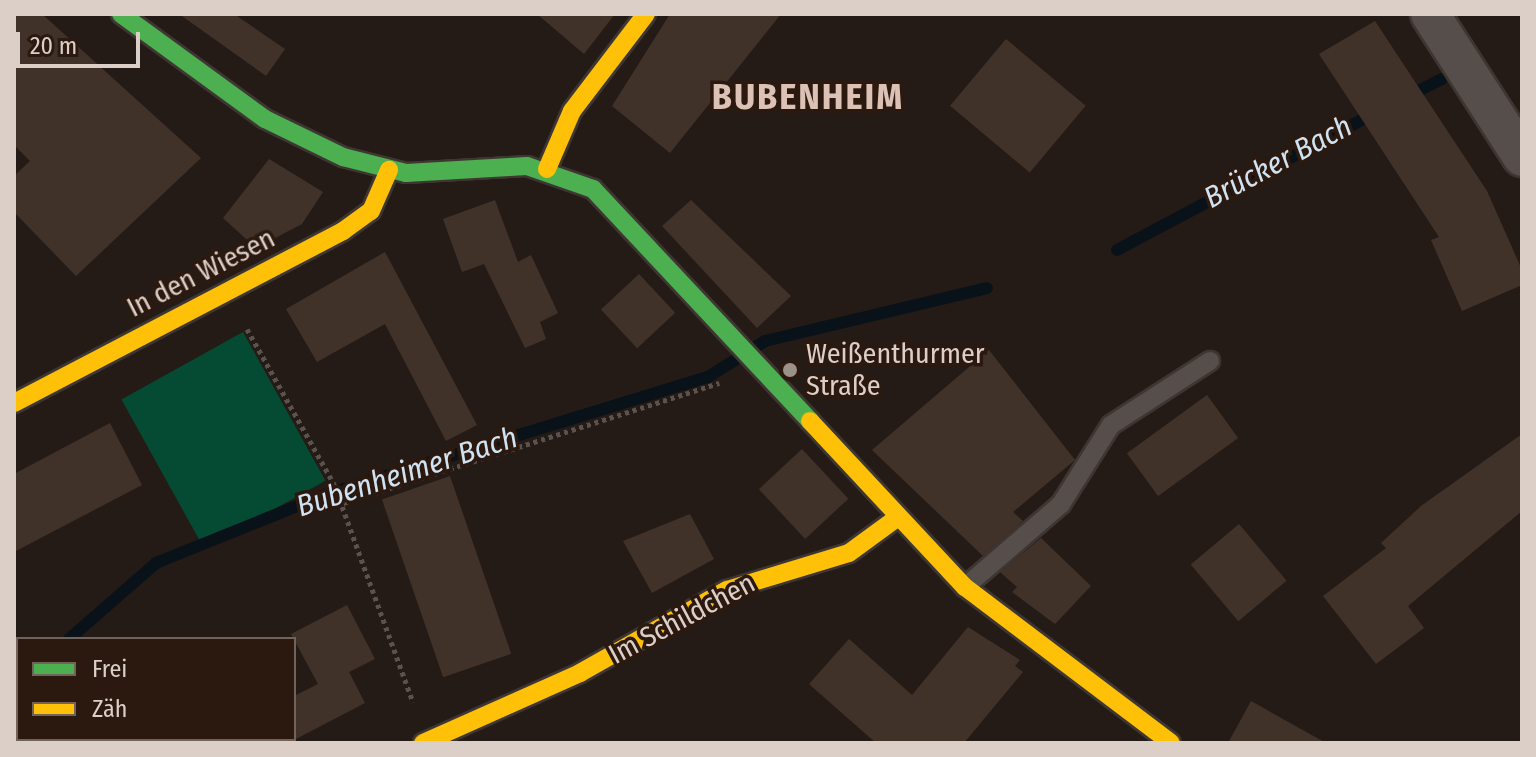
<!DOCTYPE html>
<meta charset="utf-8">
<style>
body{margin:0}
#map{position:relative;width:1536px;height:757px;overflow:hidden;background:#251b16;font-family:"Fira Sans Condensed",sans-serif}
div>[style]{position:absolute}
.green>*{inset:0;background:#054b33;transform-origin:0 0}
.stream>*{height:12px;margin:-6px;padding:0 6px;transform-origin:6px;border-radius:6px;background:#091219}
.building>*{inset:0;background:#413229;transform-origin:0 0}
.path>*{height:5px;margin-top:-2.5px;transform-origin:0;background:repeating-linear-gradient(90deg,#5a524e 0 4px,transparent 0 8px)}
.roads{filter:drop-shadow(2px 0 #3e3632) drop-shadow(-2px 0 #3e3632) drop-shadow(0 2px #3e3632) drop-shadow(0 -2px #3e3632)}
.lane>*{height:18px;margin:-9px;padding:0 9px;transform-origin:9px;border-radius:9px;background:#554e4a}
.street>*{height:38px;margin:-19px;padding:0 19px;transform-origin:19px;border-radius:19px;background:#554e4a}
.fast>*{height:18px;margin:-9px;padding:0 9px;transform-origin:9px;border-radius:9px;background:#4caf50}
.slow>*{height:18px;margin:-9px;padding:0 9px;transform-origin:9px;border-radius:9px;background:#ffc107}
.dots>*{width:22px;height:22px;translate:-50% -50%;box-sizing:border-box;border:4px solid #2b1910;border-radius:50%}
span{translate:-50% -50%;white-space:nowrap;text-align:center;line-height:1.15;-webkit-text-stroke:7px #2b1910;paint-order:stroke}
.street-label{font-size:28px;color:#dbcfc8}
.poi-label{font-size:28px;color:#dbcfc8}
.left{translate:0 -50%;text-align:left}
.water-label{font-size:30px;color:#cfe3f2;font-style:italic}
.district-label{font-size:36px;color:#dbc2b5;font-weight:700;letter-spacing:2px}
.frame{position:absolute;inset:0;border:16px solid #dbcfc8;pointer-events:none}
.legend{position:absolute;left:16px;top:637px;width:280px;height:104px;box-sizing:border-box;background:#2b1910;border:2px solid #71625a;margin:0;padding:10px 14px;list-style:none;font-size:24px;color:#dbcfc8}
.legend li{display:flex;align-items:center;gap:16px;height:40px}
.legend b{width:40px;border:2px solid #71625a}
.scale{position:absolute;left:16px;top:32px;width:124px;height:36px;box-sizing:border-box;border:4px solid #dbcfc8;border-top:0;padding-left:10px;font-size:24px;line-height:28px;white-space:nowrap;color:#dbcfc8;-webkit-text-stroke:6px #2b1910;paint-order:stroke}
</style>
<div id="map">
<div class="green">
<div style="left:243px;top:332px;width:170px;height:139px;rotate:61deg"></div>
</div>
<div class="stream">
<div style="left:1406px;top:97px;width:40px;rotate:-26.6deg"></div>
<div style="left:1117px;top:250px;width:292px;rotate:-28deg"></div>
<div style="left:69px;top:639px;width:116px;rotate:-41.1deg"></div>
<div style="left:156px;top:563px;width:181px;rotate:-22deg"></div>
<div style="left:324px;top:495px;width:402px;rotate:-17.1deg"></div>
<div style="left:708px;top:377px;width:67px;rotate:-32.3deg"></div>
<div style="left:765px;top:341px;width:228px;rotate:-13.4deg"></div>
<div style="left:14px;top:687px;width:6px;rotate:-45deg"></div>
</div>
<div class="building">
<div style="clip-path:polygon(14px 14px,42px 14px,201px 158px,76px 276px,14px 212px,14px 176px,30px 161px,14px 145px)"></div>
<div style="clip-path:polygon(179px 14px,234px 14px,285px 49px,266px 76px)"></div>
<div style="clip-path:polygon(537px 14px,615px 14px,584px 54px)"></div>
<div style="clip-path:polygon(670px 14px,781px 14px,670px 153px,612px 106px)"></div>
<div style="clip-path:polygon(1375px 21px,1487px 191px,1522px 270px,1522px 285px,1462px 311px,1431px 240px,1439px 237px,1319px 54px)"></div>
<div style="left:1006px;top:39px;width:104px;height:87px;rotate:40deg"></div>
<div style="clip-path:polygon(269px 159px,323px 192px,302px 224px,256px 248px,223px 218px)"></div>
<div style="clip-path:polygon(495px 200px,518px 262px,531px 255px,558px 313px,540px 322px,546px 339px,525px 348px,484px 264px,462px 272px,443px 219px)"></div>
<div style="clip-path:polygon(691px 200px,791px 296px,757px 328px,662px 226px)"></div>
<div style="clip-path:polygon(385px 252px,477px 425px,446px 441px,385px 324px,317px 362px,286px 309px)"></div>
<div style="left:639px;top:274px;width:53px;height:52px;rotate:47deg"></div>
<div style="clip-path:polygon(989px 350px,1075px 460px,1013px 512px,1023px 521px,983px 556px,872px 450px)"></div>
<div style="left:1207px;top:395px;width:53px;height:99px;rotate:54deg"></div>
<div style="clip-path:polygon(110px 423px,142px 485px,14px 552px,14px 474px)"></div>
<div style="clip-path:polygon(1522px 434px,1522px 511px,1408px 606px,1424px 628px,1376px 664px,1323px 596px,1386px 548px,1381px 543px,1421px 506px)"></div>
<div style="left:802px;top:449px;width:68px;height:59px;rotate:47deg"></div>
<div style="left:450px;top:476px;width:188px;height:72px;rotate:71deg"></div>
<div style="clip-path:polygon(690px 514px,714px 559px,652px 593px,623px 541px)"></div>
<div style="left:1239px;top:524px;width:74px;height:63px;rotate:50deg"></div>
<div style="clip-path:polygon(1041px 538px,1091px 586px,1055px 624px,1012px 592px,1017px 587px,1000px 572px)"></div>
<div style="clip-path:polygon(347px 605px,375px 659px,349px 672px,365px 703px,294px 740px,294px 696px,318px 684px,291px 634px)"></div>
<div style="clip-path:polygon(968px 627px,1020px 660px,1015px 666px,1023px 672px,964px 743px,876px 743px,809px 684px,849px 639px,912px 695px)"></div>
<div style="clip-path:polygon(1251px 701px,1326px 743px,1228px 743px)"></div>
</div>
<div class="path">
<div style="left:247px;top:329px;width:178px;rotate:60.7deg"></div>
<div style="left:334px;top:484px;width:232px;rotate:70.1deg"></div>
<div style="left:343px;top:503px;width:395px;rotate:-17.7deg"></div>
</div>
<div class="roads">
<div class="lane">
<div style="left:965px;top:587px;width:127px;rotate:-40.8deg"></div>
<div style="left:1061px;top:504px;width:93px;rotate:-57.7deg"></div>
<div style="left:1111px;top:425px;width:118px;rotate:-32.9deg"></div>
</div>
<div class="street">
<div style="left:1430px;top:14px;width:170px;rotate:57.2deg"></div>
</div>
<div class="fast">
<div style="left:121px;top:14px;width:178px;rotate:36.1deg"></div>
<div style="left:265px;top:119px;width:87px;rotate:26deg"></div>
<div style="left:343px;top:157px;width:65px;rotate:14.3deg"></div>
<div style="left:406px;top:173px;width:121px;rotate:-3.3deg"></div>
<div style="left:527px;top:166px;width:70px;rotate:19.2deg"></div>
<div style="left:593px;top:189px;width:318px;rotate:46.9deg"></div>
</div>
<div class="slow">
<div style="left:547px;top:169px;width:63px;rotate:-66.7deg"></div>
<div style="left:572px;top:111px;width:122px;rotate:-52.7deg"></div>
<div style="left:14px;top:403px;width:371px;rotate:-27.6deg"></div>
<div style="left:343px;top:231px;width:34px;rotate:-36deg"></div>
<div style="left:371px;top:211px;width:45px;rotate:-66.3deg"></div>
<div style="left:810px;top:421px;width:227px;rotate:47deg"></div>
<div style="left:965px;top:587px;width:258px;rotate:37.1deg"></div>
<div style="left:423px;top:743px;width:172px;rotate:-24deg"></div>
<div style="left:580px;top:673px;width:169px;rotate:-29.5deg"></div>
<div style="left:727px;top:590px;width:127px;rotate:-16.9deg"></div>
<div style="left:849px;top:553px;width:61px;rotate:-36.3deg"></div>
</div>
</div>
<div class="dots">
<div style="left:790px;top:370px;background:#9b908a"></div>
</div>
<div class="street-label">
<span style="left:201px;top:273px;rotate:-27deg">In den Wiesen</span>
<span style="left:682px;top:619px;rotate:-28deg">Im Schildchen</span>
</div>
<div class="poi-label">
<span class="left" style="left:806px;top:370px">Weißenthurmer<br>Straße</span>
</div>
<div class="water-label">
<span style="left:1278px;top:162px;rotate:-28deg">Brücker Bach</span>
<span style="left:407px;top:472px;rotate:-18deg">Bubenheimer Bach</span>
</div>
<div class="district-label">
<span style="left:808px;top:98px">BUBENHEIM</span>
</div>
<div class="frame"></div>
<ul class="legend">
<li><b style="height:10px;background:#4caf50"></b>Frei</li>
<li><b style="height:10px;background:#ffc107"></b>Zäh</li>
</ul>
<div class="scale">20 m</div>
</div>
